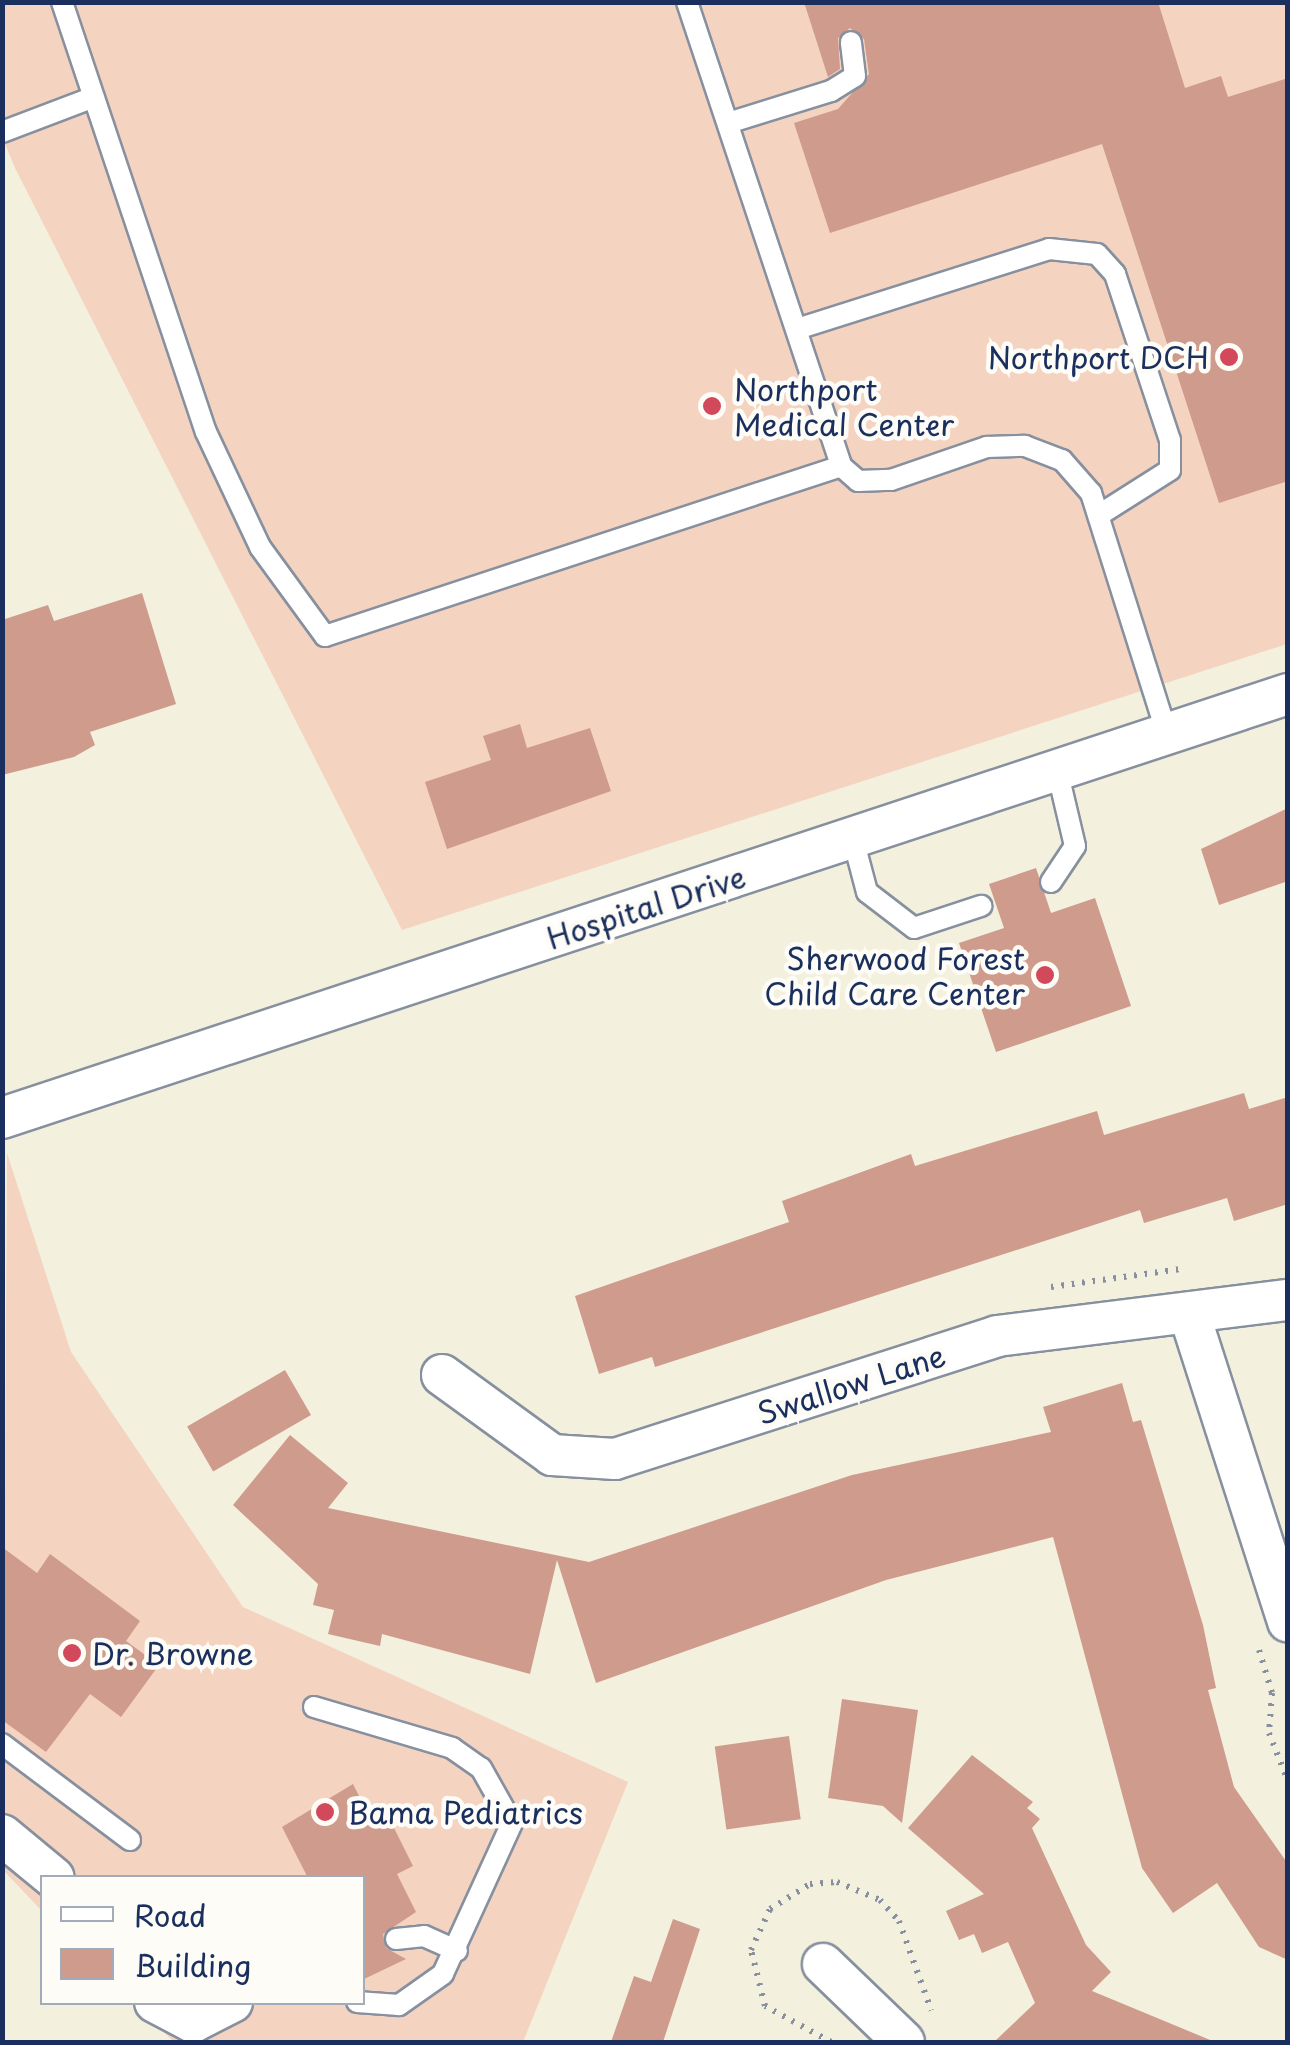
<!DOCTYPE html>
<style>
body{margin:0}
#map{position:relative;width:1290px;height:2045px;overflow:hidden;background:#f3f0dd;font-family:"Playpen Sans",sans-serif}
div>[style]{position:absolute}
.built>*{inset:0;background:#f4d3c0}
.building>*{inset:0;background:#ce9b8c;transform-origin:0 0}
.path>*{height:6px;margin-top:-3px;transform-origin:0;background:repeating-linear-gradient(90deg,#87909e 0 2.5px,transparent 0 10.5px)}
.roads{filter:drop-shadow(2px 0 #87909e) drop-shadow(-2px 0 #87909e) drop-shadow(0 2px #87909e) drop-shadow(0 -2px #87909e)}
.service>*{height:20px;margin:-10px;padding:0 10px;transform-origin:10px;border-radius:10px;background:#fff}
.minor>*{height:40px;margin:-20px;padding:0 20px;transform-origin:20px;border-radius:20px;background:#fff}
.dots>*{width:28px;height:28px;translate:-50% -50%;box-sizing:border-box;border:5px solid #fdfcf7;border-radius:50%}
span{translate:-50% -50%;white-space:nowrap;text-align:center;line-height:1.15;-webkit-text-stroke:9px #fdfcf7;paint-order:stroke}
.poi-label{font-size:30px;color:#1b2f5e}
.right{translate:-100% -50%;text-align:right}
.left{translate:0 -50%;text-align:left}
.street-label{font-size:30px;color:#1b2f5e}
.frame{position:absolute;inset:0;border:5px solid #1b2f5e;pointer-events:none}
.legend{position:absolute;left:40px;top:1875px;width:325px;height:130px;box-sizing:border-box;background:#fdfcf7;border:2px solid #a3aaba;margin:0;padding:12px 18px;list-style:none;font-size:30px;color:#1b2f5e}
.legend li{display:flex;align-items:center;gap:20px;height:50px}
.legend b{width:50px;border:2px solid #a3aaba}
</style>
<div id="map">
<div class="built">
<div style="clip-path:polygon(2px 3px,1287px 3px,1287px 644px,402px 930px,15px 168px,3px 139px)"></div>
<div style="clip-path:polygon(7px 1153px,71px 1352px,243px 1607px,628px 1782px,523px 2042px,174px 2042px,134px 2003px,362px 2002px,362px 1878px,42px 1878px,42px 1911px,3px 1870px)"></div>
</div>
<div class="building">
<div style="clip-path:polygon(804px 2px,1158px 2px,1185px 88px,1221px 76px,1228px 97px,1288px 78px,1288px 481px,1219px 503px,1102px 144px,830px 233px,794px 123px,838px 109px,869px 74px,864px 39px,850px 28px,838px 38px,840px 69px,828px 77px)"></div>
<div style="clip-path:polygon(142px 593px,176px 704px,90px 732px,95px 745px,74px 757px,2px 775px,2px 620px,48px 605px,54px 621px)"></div>
<div style="clip-path:polygon(520px 724px,527px 748px,590px 728px,611px 791px,447px 849px,425px 782px,491px 760px,483px 736px)"></div>
<div style="clip-path:polygon(1288px 808px,1288px 881px,1219px 905px,1201px 849px)"></div>
<div style="clip-path:polygon(1036px 868px,1051px 913px,1095px 898px,1131px 1006px,996px 1052px,959px 943px,1004px 928px,989px 884px)"></div>
<div style="clip-path:polygon(1244px 1093px,1249px 1109px,1288px 1097px,1288px 1204px,1234px 1221px,1227px 1198px,1144px 1223px,1140px 1210px,655px 1367px,652px 1357px,599px 1374px,575px 1296px,789px 1222px,782px 1201px,911px 1154px,915px 1166px,1097px 1111px,1104px 1135px)"></div>
<div style="left:285px;top:1370px;width:52px;height:113px;rotate:60deg"></div>
<div style="clip-path:polygon(1122px 1383px,1133px 1422px,1141px 1420px,1203px 1625px,1216px 1688px,1208px 1690px,1234px 1787px,1288px 1864px,1288px 1960px,1259px 1947px,1217px 1883px,1173px 1913px,1142px 1868px,1053px 1537px,886px 1580px,596px 1683px,557px 1560px,530px 1674px,382px 1634px,380px 1646px,328px 1634px,334px 1610px,313px 1605px,318px 1584px,233px 1505px,290px 1435px,348px 1483px,328px 1508px,589px 1562px,852px 1475px,1051px 1432px,1043px 1407px)"></div>
<div style="clip-path:polygon(2px 1547px,37px 1573px,50px 1554px,140px 1621px,126px 1641px,159px 1665px,121px 1717px,90px 1694px,46px 1752px,2px 1720px)"></div>
<div style="clip-path:polygon(842px 1699px,918px 1710px,902px 1823px,883px 1806px,828px 1798px)"></div>
<div style="left:789px;top:1736px;width:84px;height:75px;rotate:82deg"></div>
<div style="clip-path:polygon(972px 1755px,1033px 1802px,1027px 1808px,1040px 1819px,1032px 1828px,1086px 1945px,1111px 1972px,1092px 1991px,1215px 2042px,994px 2042px,1035px 2003px,1008px 1942px,982px 1953px,974px 1934px,959px 1940px,946px 1911px,984px 1894px,908px 1828px)"></div>
<div style="clip-path:polygon(353px 1784px,367px 1812px,382px 1804px,413px 1866px,397px 1874px,416px 1912px,383px 1934px,386px 1948px,406px 1959px,362px 1980px,362px 1878px,308px 1878px,282px 1827px)"></div>
<div style="clip-path:polygon(673px 1919px,700px 1929px,663px 2042px,611px 2042px,634px 1976px,651px 1982px)"></div>
</div>
<div class="path">
<div style="left:1051px;top:1287px;width:131px;rotate:-7.9deg"></div>
<div style="left:1259px;top:1650px;width:45px;rotate:73.2deg"></div>
<div style="left:1272px;top:1693px;width:40px;rotate:94.3deg"></div>
<div style="left:1269px;top:1733px;width:52px;rotate:68.4deg"></div>
<div style="left:831px;top:2042px;width:75px;rotate:-151.4deg"></div>
<div style="left:765px;top:2006px;width:58px;rotate:-104deg"></div>
<div style="left:751px;top:1950px;width:45px;rotate:-65.1deg"></div>
<div style="left:770px;top:1909px;width:47px;rotate:-32deg"></div>
<div style="left:810px;top:1884px;width:27px;rotate:-4deg"></div>
<div style="left:837px;top:1882px;width:47px;rotate:22.7deg"></div>
<div style="left:880px;top:1900px;width:28px;rotate:48deg"></div>
<div style="left:899px;top:1921px;width:95px;rotate:70.2deg"></div>
</div>
<div class="roads">
<div class="service">
<div style="left:62px;top:2px;width:453px;rotate:71.5deg"></div>
<div style="left:206px;top:432px;width:127px;rotate:64.8deg"></div>
<div style="left:260px;top:547px;width:110px;rotate:53.9deg"></div>
<div style="left:325px;top:636px;width:543px;rotate:-18.23deg"></div>
<div style="left:687px;top:2px;width:489px;rotate:71.6deg"></div>
<div style="left:841px;top:466px;width:23px;rotate:41deg"></div>
<div style="left:858px;top:481px;width:33px;rotate:-2deg"></div>
<div style="left:891px;top:480px;width:102px;rotate:-19deg"></div>
<div style="left:987px;top:447px;width:38px;rotate:-2deg"></div>
<div style="left:1025px;top:446px;width:40px;rotate:21deg"></div>
<div style="left:1062px;top:460px;width:44px;rotate:48.7deg"></div>
<div style="left:1091px;top:493px;width:253px;rotate:72.5deg"></div>
<div style="left:728px;top:123px;width:108px;rotate:-17.3deg"></div>
<div style="left:831px;top:91px;width:28px;rotate:-32deg"></div>
<div style="left:855px;top:76px;width:34px;rotate:-97deg"></div>
<div style="left:2px;top:132px;width:98px;rotate:-20.8deg"></div>
<div style="left:797px;top:329px;width:264px;rotate:-17.6deg"></div>
<div style="left:1049px;top:249px;width:48px;rotate:5.9deg"></div>
<div style="left:1097px;top:254px;width:27px;rotate:48deg"></div>
<div style="left:1115px;top:274px;width:175px;rotate:71.7deg"></div>
<div style="left:1170px;top:440px;width:30px;rotate:90deg"></div>
<div style="left:1170px;top:470px;width:84px;rotate:147.6deg"></div>
<div style="left:853px;top:839px;width:55px;rotate:75.2deg"></div>
<div style="left:867px;top:892px;width:59px;rotate:37.5deg"></div>
<div style="left:914px;top:928px;width:71px;rotate:-18.2deg"></div>
<div style="left:1051px;top:882px;width:43px;rotate:-56.3deg"></div>
<div style="left:1075px;top:846px;width:74px;rotate:-103.3deg"></div>
<div style="left:314px;top:1707px;width:144px;rotate:16.5deg"></div>
<div style="left:452px;top:1748px;width:35px;rotate:35deg"></div>
<div style="left:481px;top:1768px;width:63px;rotate:60.6deg"></div>
<div style="left:512px;top:1823px;width:166px;rotate:114.6deg"></div>
<div style="left:443px;top:1974px;width:54px;rotate:144.8deg"></div>
<div style="left:399px;top:2005px;width:42px;rotate:-175.9deg"></div>
<div style="left:2px;top:1744px;width:160px;rotate:36.9deg"></div>
<div style="left:396px;top:1939px;width:28px;rotate:-6deg"></div>
<div style="left:424px;top:1936px;width:36px;rotate:24deg"></div>
</div>
<div class="minor">
<div style="left:2px;top:1118px;width:1354px;rotate:-18.25deg"></div>
<div style="left:1189px;top:1313px;width:324px;rotate:72.2deg"></div>
<div style="left:442px;top:1375px;width:136px;rotate:36deg"></div>
<div style="left:552px;top:1455px;width:63px;rotate:3.6deg"></div>
<div style="left:615px;top:1459px;width:401px;rotate:-17.8deg"></div>
<div style="left:997px;top:1336px;width:293px;rotate:-7.1deg"></div>
<div style="left:2px;top:1835px;width:67px;rotate:39.6deg"></div>
<div style="left:823px;top:1964px;width:112px;rotate:43.9deg"></div>
<div style="left:155px;top:2002px;width:43px;rotate:27.8deg"></div>
<div style="left:193px;top:2022px;width:44px;rotate:-27.1deg"></div>
</div>
</div>
<div class="dots">
<div style="left:1229px;top:357px;background:#d1495b"></div>
<div style="left:712px;top:406px;background:#d1495b"></div>
<div style="left:1045px;top:975px;background:#d1495b"></div>
<div style="left:72px;top:1653px;background:#d1495b"></div>
<div style="left:325px;top:1812px;background:#d1495b"></div>
</div>
<div class="poi-label">
<span class="right" style="left:1209px;top:357px">Northport DCH</span>
<span class="left" style="left:734px;top:406px">Northport<br>Medical Center</span>
<span class="right" style="left:1025px;top:975px">Sherwood Forest<br>Child Care Center</span>
<span class="left" style="left:92px;top:1653px">Dr. Browne</span>
<span class="left" style="left:348px;top:1812px">Bama Pediatrics</span>
</div>
<div class="street-label">
<span style="left:646px;top:907px;rotate:-18deg">Hospital Drive</span>
<span style="left:851px;top:1384px;rotate:-18deg">Swallow Lane</span>
</div>
<div class="frame"></div>
<ul class="legend">
<li><b style="height:12px;background:#fff"></b>Road</li>
<li><b style="height:28px;background:#ce9b8c"></b>Building</li>
</ul>
</div>
